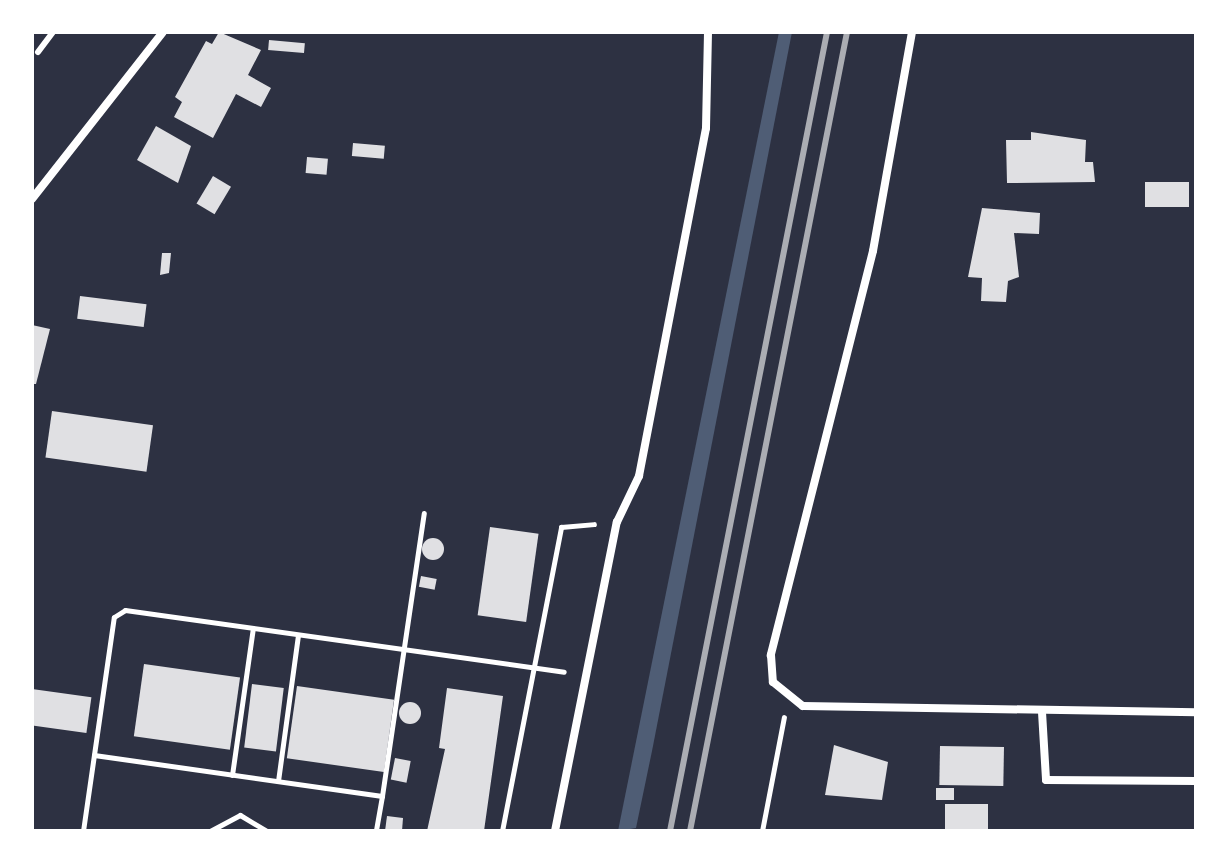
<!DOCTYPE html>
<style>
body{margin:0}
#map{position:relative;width:1228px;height:863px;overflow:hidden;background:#2d3142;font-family:"IBM Plex Serif",serif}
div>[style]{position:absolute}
.water>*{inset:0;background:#4f5d75}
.building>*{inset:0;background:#e0e0e3;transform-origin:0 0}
.round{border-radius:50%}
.path>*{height:5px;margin:-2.5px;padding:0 2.5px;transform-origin:2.5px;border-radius:2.5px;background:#fff}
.service>*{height:6px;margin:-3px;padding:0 3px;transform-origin:3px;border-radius:3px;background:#fff}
.minor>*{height:8px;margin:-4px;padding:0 4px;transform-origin:4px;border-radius:4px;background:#fff}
.rail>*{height:6px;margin:-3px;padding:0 3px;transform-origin:3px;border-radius:3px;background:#abadb3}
span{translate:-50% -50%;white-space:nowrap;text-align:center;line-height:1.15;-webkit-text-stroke:8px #fff;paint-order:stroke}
.frame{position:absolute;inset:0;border:34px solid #fff;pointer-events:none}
</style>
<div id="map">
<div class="water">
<div style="clip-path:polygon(779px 32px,792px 32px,652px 751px,636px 828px,618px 831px)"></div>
</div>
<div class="building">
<div style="clip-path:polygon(219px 32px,261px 50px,248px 75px,271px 88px,261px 107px,236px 94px,213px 138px,174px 117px,182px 102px,175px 97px,206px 41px,212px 44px)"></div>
<div style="left:269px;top:40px;width:36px;height:10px;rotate:5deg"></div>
<div style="clip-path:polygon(156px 126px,191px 146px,178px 183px,137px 160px)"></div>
<div style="clip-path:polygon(1031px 132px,1086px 140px,1085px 162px,1093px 162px,1095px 182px,1007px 183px,1006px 140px,1031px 140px)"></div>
<div style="left:353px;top:143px;width:32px;height:13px;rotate:5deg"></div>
<div style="left:307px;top:157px;width:21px;height:16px;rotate:5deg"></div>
<div style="left:213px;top:176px;width:21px;height:32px;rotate:31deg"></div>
<div style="left:1145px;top:182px;width:44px;height:25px"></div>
<div style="clip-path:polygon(982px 208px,1040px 213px,1039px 234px,1014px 233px,1019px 277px,1008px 281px,1006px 302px,981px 301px,982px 278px,968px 277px)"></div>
<div style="clip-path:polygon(162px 253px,171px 253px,169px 273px,160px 275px)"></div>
<div style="left:80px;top:296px;width:67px;height:23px;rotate:7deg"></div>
<div style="clip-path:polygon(32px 325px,50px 329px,36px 384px,32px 384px)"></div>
<div style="left:52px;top:411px;width:102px;height:47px;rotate:8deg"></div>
<div style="left:490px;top:527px;width:49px;height:89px;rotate:8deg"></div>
<div class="round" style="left:422px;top:538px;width:22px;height:22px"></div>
<div style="left:421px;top:576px;width:16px;height:11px;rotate:11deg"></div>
<div style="left:144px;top:664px;width:97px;height:73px;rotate:8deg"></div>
<div style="left:252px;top:684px;width:32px;height:64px;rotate:7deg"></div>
<div style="left:297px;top:686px;width:98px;height:73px;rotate:8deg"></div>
<div style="clip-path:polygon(447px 688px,503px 696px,484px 831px,427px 831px,445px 749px,439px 748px)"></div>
<div style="left:32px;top:689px;width:60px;height:36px;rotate:8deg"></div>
<div class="round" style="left:399px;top:702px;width:22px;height:22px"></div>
<div style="clip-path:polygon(834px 745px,888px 762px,882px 800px,825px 795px)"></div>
<div style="left:940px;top:746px;width:64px;height:39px;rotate:1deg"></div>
<div style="left:395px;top:758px;width:16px;height:22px;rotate:11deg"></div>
<div style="left:936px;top:788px;width:18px;height:12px"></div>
<div style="left:945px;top:804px;width:43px;height:27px"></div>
<div style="clip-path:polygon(387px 816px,403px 818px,402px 831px,385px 831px)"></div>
</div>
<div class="path">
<div style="left:94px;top:755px;width:291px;rotate:8.1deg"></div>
<div style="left:382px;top:796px;width:36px;rotate:100deg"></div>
<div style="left:232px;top:775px;width:148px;rotate:-81.9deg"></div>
<div style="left:278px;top:781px;width:147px;rotate:-82.2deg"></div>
<div style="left:382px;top:796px;width:286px;rotate:-81.6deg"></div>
<div style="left:83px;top:831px;width:216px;rotate:-81.8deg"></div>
<div style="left:114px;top:617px;width:13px;rotate:-32deg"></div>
<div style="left:125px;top:610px;width:443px;rotate:8deg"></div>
<div style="left:210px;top:831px;width:34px;rotate:-28deg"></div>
<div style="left:240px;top:815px;width:31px;rotate:31deg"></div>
<div style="left:502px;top:831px;width:310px;rotate:-79deg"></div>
<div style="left:561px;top:527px;width:33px;rotate:-5deg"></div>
<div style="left:762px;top:831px;width:116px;rotate:-79.1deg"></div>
</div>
<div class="service">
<div style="left:38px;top:52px;width:25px;rotate:-53deg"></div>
</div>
<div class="minor">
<div style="left:912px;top:32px;width:222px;rotate:100.1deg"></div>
<div style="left:873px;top:251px;width:417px;rotate:104.2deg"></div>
<div style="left:771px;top:655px;width:27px;rotate:86deg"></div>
<div style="left:773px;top:682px;width:38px;rotate:39deg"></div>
<div style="left:803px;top:706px;width:393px;rotate:0.9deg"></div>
<div style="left:32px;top:199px;width:212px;rotate:-51.9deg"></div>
<div style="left:1042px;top:712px;width:68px;rotate:86.6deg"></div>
<div style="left:1046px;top:780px;width:150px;rotate:0.4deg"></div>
<div style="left:555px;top:831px;width:315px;rotate:-78.7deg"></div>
<div style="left:617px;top:522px;width:51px;rotate:-64.4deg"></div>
<div style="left:639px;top:476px;width:354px;rotate:-79.1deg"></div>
<div style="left:706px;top:128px;width:96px;rotate:-88.8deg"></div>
</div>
<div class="rail">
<div style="left:670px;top:831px;width:814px;rotate:-78.88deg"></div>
<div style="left:690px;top:831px;width:814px;rotate:-78.88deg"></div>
</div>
<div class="frame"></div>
</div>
